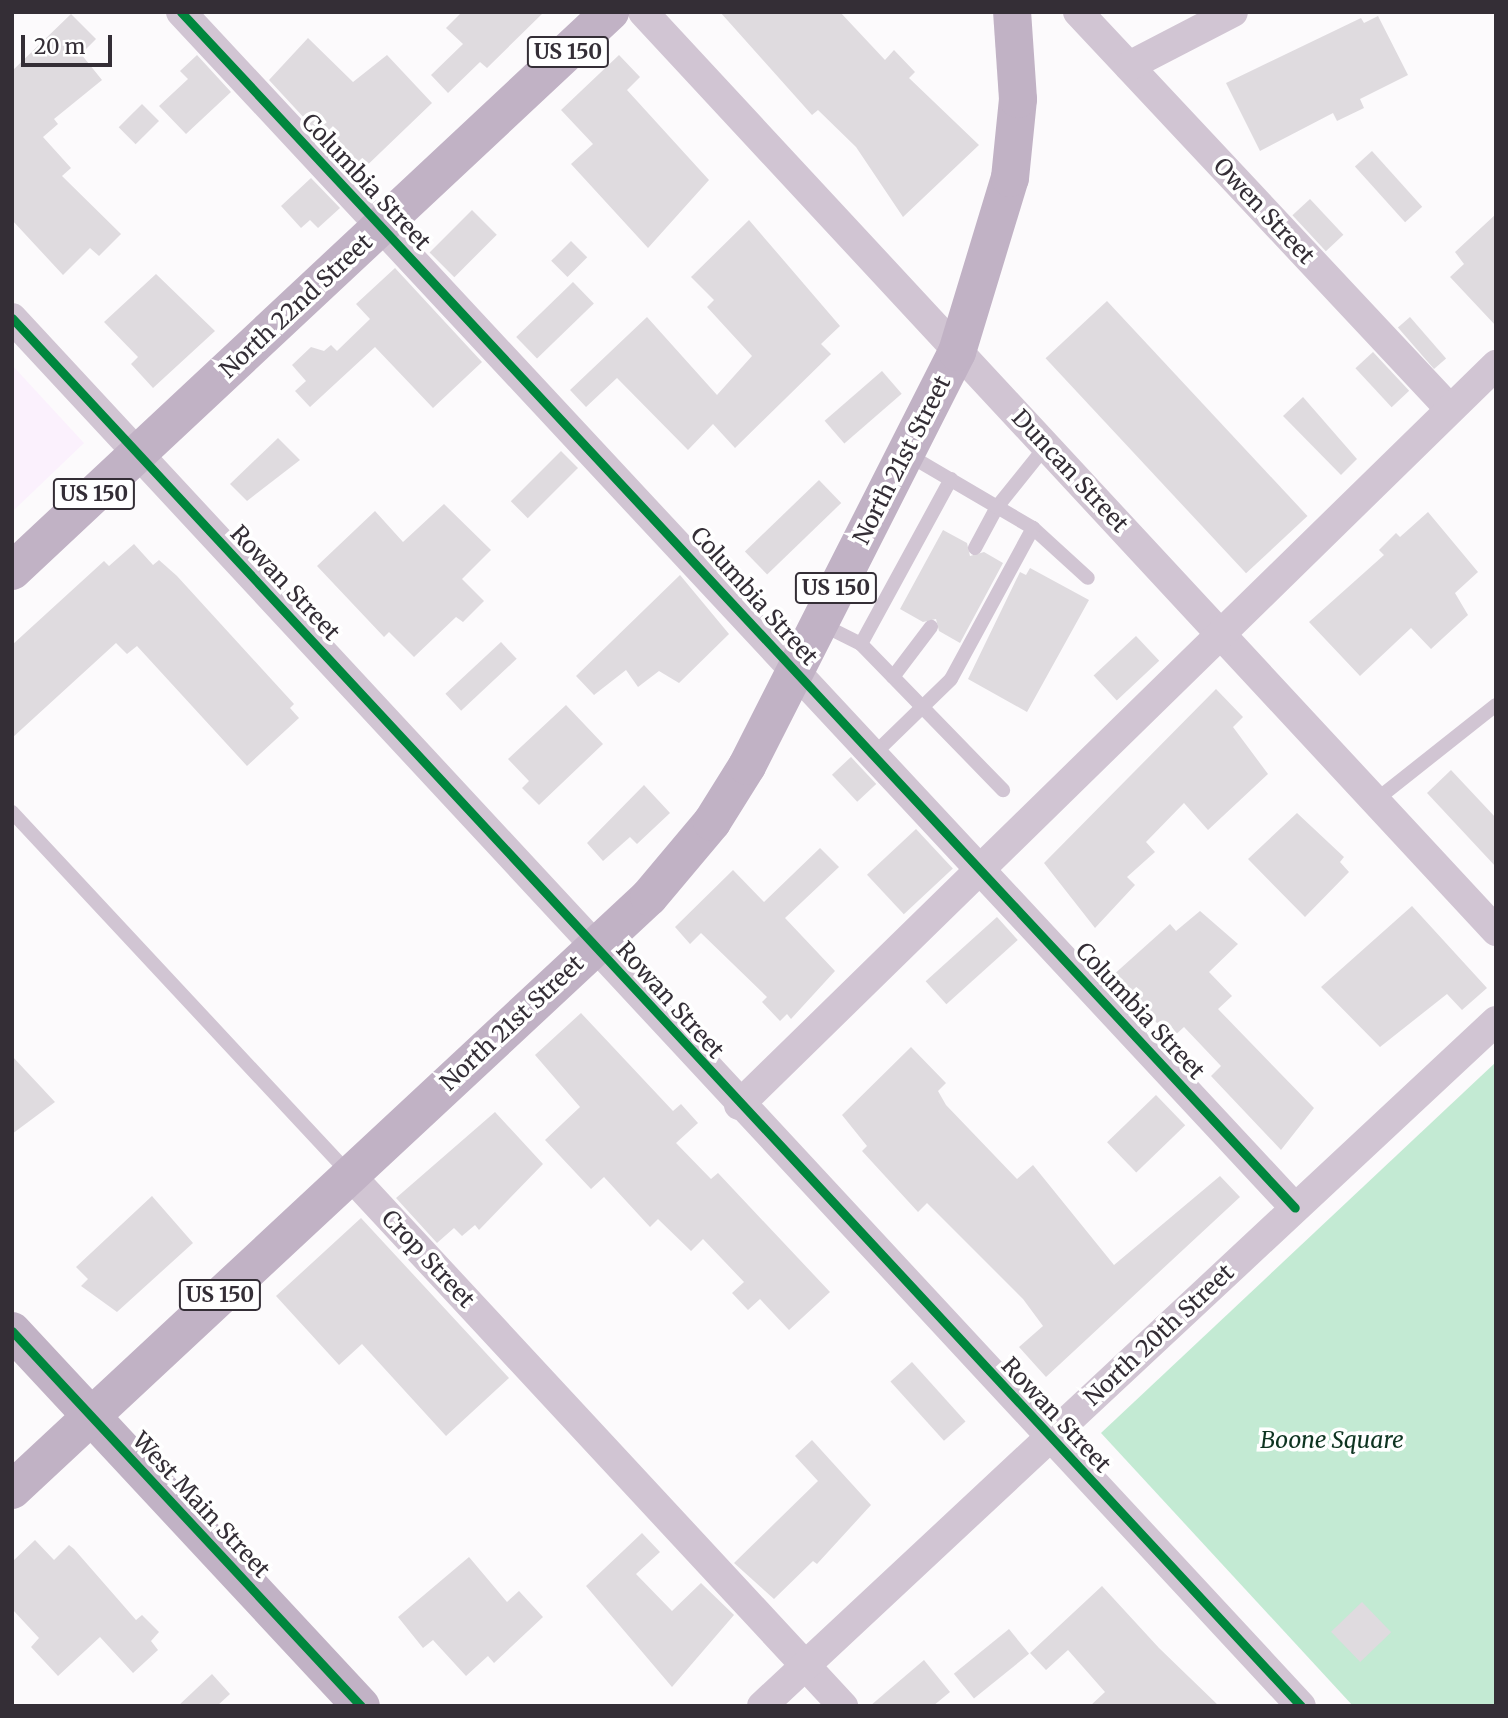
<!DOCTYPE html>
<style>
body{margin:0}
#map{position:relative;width:1508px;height:1718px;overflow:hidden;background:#fcfafc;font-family:Merriweather,serif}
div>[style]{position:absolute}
.built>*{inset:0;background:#fbf1fd}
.green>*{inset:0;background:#c3ead3}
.building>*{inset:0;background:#dfdbdf;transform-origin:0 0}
.lane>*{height:14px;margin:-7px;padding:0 7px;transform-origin:7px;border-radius:7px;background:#d1c5d3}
.street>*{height:30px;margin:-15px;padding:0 15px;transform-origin:15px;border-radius:15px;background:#d1c5d3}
.primary>*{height:38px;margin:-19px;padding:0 19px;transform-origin:19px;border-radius:19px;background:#c1b2c5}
.cycleway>*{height:9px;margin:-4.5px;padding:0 4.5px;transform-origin:4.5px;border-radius:4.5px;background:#00873e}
span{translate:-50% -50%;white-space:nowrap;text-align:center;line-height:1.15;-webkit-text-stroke:7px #fff;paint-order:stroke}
.shield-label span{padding:2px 5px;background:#fff;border:2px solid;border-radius:5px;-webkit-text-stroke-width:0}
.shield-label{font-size:21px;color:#342e36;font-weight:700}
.street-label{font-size:23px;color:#342e36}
.park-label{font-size:23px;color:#0e3421;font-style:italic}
.frame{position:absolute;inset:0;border:14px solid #342e36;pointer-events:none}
.scale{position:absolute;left:21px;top:35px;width:91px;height:32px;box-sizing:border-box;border:4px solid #342e36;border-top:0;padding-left:9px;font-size:21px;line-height:24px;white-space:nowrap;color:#342e36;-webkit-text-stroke:5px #fff;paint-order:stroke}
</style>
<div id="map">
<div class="built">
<div style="clip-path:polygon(12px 365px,84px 443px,12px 512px)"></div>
</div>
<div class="green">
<div style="clip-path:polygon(1496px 1062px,1496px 1706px,1353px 1706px,1101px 1433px)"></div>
</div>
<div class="building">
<div style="clip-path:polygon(462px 12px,544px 12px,487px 68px,480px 62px,448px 93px,431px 75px,463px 44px,446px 28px)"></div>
<div style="clip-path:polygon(720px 12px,840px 12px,885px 60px,894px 50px,915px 72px,909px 78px,979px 145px,903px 217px,856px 147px,818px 110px,812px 115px)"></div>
<div style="clip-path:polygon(71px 14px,96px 39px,81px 54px,102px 80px,54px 119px,58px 124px,43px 137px,71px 168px,62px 176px,121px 234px,99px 256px,90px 248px,63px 275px,12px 220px,12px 71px)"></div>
<div style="clip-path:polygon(1378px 16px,1408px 75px,1360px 99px,1364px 108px,1337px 121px,1333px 113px,1260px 151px,1226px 83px,1361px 18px,1364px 23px)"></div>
<div style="clip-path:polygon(308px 38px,353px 82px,387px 55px,432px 103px,357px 175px,269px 80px)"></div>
<div style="clip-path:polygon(197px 55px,231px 92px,186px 134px,159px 106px,188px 79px,180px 71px)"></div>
<div style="clip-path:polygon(619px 55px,640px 77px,627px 90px,709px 180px,648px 248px,571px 164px,593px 144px,561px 110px)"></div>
<div style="left:142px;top:104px;width:24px;height:33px;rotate:45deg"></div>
<div style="left:1372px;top:151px;width:75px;height:23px;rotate:48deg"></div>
<div style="clip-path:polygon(311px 178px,340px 208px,318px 228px,310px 220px,301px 228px,281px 206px)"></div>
<div style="left:1310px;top:199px;width:49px;height:24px;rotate:47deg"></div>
<div style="left:472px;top:210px;width:35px;height:60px;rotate:45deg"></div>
<div style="clip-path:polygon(1496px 214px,1496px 326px,1450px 277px,1464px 264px,1455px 252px)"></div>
<div style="clip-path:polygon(749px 220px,840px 326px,821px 344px,831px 354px,735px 448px,713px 424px,688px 450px,617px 378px,586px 407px,570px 390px,647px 317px,717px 395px,752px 356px,707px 307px,714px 300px,691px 277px)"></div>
<div style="left:571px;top:241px;width:23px;height:28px;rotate:45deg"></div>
<div style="clip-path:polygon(395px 268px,482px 362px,433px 408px,375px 347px,310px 407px,295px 391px,306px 381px,292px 365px,311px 347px,324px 351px,331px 345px,337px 351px,370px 319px,356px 304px)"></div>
<div style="clip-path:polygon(156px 274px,215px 331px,153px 388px,131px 364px,138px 357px,104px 322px)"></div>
<div style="left:573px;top:282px;width:30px;height:79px;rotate:46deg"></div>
<div style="left:1107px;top:301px;width:294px;height:84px;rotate:47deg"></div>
<div style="left:1410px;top:317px;width:55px;height:16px;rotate:49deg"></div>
<div style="left:1373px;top:352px;width:53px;height:24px;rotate:47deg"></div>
<div style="left:882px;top:371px;width:30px;height:76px;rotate:49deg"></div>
<div style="clip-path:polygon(1303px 397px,1357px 459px,1341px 475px,1283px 416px)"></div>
<div style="clip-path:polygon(278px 438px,300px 460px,247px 501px,230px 484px)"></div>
<div style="left:561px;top:451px;width:24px;height:71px;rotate:45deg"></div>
<div style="left:819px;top:480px;width:32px;height:103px;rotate:46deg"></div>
<div style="clip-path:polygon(444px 504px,491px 550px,462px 579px,484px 601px,463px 622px,456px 617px,414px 657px,389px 632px,384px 637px,317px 566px,375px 511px,403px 542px)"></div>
<div style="clip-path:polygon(1428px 512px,1478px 572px,1455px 593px,1468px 615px,1431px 649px,1411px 628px,1360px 676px,1309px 622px,1384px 555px,1379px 550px,1396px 533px,1400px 537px)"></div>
<div style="clip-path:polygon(943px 530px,967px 543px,970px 556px,984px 552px,1003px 563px,960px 643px,939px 631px,936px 619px,923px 622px,900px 609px)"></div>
<div style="clip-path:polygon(134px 544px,153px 565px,159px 560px,177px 576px,294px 704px,290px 708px,299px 718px,247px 766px,137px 646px,127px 654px,116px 643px,12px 738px,12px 645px,104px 561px,109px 566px)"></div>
<div style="clip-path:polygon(1030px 568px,1089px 600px,1027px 712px,968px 679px,1020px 572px,1026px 575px)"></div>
<div style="clip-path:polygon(680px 575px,729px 634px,679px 683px,659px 671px,638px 687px,626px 670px,594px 695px,576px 676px)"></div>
<div style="left:1136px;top:636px;width:34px;height:58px;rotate:47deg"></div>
<div style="left:501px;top:642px;width:23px;height:76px;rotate:47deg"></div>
<div style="clip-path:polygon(1216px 689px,1243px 717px,1233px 727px,1268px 774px,1208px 830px,1184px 803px,1146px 842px,1155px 852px,1127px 877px,1135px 885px,1095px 928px,1044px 863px)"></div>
<div style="clip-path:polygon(566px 705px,603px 744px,539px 805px,522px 788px,529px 781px,508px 759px)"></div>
<div style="left:851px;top:757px;width:37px;height:26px;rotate:47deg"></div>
<div style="clip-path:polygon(1451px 770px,1496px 818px,1496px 867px,1427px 793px)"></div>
<div style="clip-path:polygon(644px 785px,670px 813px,637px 844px,630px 837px,603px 861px,587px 843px)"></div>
<div style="clip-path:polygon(1297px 813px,1344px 857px,1340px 862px,1349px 872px,1305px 917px,1248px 859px)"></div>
<div style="left:916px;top:829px;width:54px;height:67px;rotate:47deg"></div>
<div style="clip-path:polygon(820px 848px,839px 867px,785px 918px,835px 971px,791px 1019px,787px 1014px,780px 1021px,762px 1002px,767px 997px,701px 933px,690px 944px,675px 927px,733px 870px,764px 902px)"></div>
<div style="clip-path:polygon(1412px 906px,1487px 988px,1462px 1010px,1447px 994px,1380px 1047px,1321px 987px)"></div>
<div style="clip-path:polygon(1200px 911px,1238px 944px,1209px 972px,1232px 996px,1218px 1009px,1314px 1108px,1281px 1150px,1211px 1076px,1221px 1066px,1184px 1027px,1172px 1038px,1111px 977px,1170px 924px,1176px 931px)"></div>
<div style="left:997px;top:917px;width:31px;height:96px;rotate:48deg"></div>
<div style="clip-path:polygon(581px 1013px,673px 1111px,681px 1104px,698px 1123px,676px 1143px,711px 1179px,718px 1173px,830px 1292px,789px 1330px,760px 1299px,748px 1310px,732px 1293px,744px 1282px,703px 1239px,691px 1251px,658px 1219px,650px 1227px,604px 1177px,591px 1189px,545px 1140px,580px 1107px,535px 1055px)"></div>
<div style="clip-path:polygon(911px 1047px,946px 1083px,938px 1091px,946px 1105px,1017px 1179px,1033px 1165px,1114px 1265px,1220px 1176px,1240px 1197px,1046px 1377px,1019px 1347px,1043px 1326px,1023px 1299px,927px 1203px,918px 1212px,862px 1151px,867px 1146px,842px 1115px)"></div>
<div style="clip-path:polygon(12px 1056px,55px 1102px,12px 1134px)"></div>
<div style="left:1156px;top:1095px;width:42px;height:68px;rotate:46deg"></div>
<div style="clip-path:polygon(495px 1112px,543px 1164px,479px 1230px,475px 1225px,462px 1236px,454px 1228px,437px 1243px,396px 1198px)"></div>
<div style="clip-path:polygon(152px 1196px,193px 1243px,117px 1312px,81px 1286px,88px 1279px,76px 1267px)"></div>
<div style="clip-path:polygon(361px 1218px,509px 1378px,446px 1436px,362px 1344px,339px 1365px,276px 1296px)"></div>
<div style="left:912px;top:1362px;width:80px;height:29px;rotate:48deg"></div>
<div style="clip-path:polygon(812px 1440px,871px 1505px,817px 1564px,813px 1561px,774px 1599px,734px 1563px,818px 1481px,795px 1456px)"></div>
<div style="clip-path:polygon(642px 1533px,660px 1552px,636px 1574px,672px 1611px,701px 1583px,734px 1615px,672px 1687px,586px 1586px)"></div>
<div style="clip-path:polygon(35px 1540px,54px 1560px,69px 1545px,74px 1549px,136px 1620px,142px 1615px,159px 1632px,151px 1641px,158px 1650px,133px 1673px,100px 1637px,58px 1676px,31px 1647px,39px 1638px,12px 1609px,12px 1562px)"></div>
<div style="clip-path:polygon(469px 1557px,507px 1602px,519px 1591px,543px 1617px,494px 1663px,488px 1656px,466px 1676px,433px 1640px,423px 1648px,398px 1617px)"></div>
<div style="clip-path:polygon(1102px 1586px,1159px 1648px,1219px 1706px,1090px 1706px,1105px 1692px,1068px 1650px,1046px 1670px,1030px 1653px)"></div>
<div style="left:1362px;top:1602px;width:42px;height:43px;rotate:46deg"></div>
<div style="left:1009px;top:1629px;width:32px;height:71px;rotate:51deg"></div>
<div style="clip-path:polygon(924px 1660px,950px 1692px,933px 1706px,870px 1706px)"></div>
<div style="clip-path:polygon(212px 1674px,230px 1694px,217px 1706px,178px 1706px)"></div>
</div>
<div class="lane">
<div style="left:1033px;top:528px;width:74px;rotate:42.3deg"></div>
<div style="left:975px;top:548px;width:47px;rotate:-61.8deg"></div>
<div style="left:997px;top:507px;width:78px;rotate:-51.2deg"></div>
<div style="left:819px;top:623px;width:47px;rotate:26.6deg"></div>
<div style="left:861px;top:644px;width:204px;rotate:45.8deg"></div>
<div style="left:861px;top:644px;width:188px;rotate:-61.4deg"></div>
<div style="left:893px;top:677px;width:63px;rotate:-52.8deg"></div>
<div style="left:874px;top:754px;width:107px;rotate:-44.2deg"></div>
<div style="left:951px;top:679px;width:172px;rotate:-61.5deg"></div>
<div style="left:1033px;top:528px;width:146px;rotate:-149.6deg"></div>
<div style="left:1376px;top:800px;width:153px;rotate:-38.4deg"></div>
<div style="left:12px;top:812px;width:495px;rotate:47deg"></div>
</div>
<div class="street">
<div style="left:181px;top:12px;width:1634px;rotate:47.03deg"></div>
<div style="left:643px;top:12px;width:1254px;rotate:47.13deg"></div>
<div style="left:1078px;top:12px;width:544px;rotate:46.86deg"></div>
<div style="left:1129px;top:66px;width:117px;rotate:-27.4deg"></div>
<div style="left:12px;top:318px;width:1894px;rotate:47.12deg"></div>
<div style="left:739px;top:1105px;width:1059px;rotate:-44.35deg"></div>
<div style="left:350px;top:1175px;width:725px;rotate:47.13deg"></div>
<div style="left:762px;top:1706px;width:1004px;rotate:-43.02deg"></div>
</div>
<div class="primary">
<div style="left:12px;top:571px;width:819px;rotate:-43.07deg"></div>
<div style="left:12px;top:1331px;width:512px;rotate:47.06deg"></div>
<div style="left:12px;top:1490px;width:870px;rotate:-42.95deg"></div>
<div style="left:649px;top:897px;width:98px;rotate:-50deg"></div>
<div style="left:712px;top:822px;width:66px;rotate:-58deg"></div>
<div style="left:747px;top:766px;width:464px;rotate:-63.1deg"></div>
<div style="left:957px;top:352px;width:182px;rotate:-73.1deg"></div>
<div style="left:1010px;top:178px;width:79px;rotate:-84.2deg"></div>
<div style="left:1018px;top:99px;width:87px;rotate:-93.9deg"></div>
</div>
<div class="cycleway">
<div style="left:181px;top:12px;width:1634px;rotate:47.03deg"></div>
<div style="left:12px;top:318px;width:1894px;rotate:47.12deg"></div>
<div style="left:12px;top:1331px;width:512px;rotate:47.06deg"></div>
</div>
<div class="shield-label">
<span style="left:568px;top:52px">US 150</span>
<span style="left:94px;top:494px">US 150</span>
<span style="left:836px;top:588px">US 150</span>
<span style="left:220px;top:1295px">US 150</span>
</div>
<div class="street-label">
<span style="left:366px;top:182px;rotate:47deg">Columbia Street</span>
<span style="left:1264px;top:211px;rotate:47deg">Owen Street</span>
<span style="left:296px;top:306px;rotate:-43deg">North 22nd Street</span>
<span style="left:902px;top:460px;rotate:-63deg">North 21st Street</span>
<span style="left:1070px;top:471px;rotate:47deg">Duncan Street</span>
<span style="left:285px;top:583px;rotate:47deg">Rowan Street</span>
<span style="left:754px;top:596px;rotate:48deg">Columbia Street</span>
<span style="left:670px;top:1000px;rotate:48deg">Rowan Street</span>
<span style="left:1140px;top:1011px;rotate:47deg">Columbia Street</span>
<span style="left:512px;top:1023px;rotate:-43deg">North 21st Street</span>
<span style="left:428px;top:1259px;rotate:47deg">Crop Street</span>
<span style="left:1159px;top:1335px;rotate:-43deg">North 20th Street</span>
<span style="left:1056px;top:1415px;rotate:47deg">Rowan Street</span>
<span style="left:201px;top:1505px;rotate:47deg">West Main Street</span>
</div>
<div class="park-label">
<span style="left:1332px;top:1440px">Boone Square</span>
</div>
<div class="frame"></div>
<div class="scale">20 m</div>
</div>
